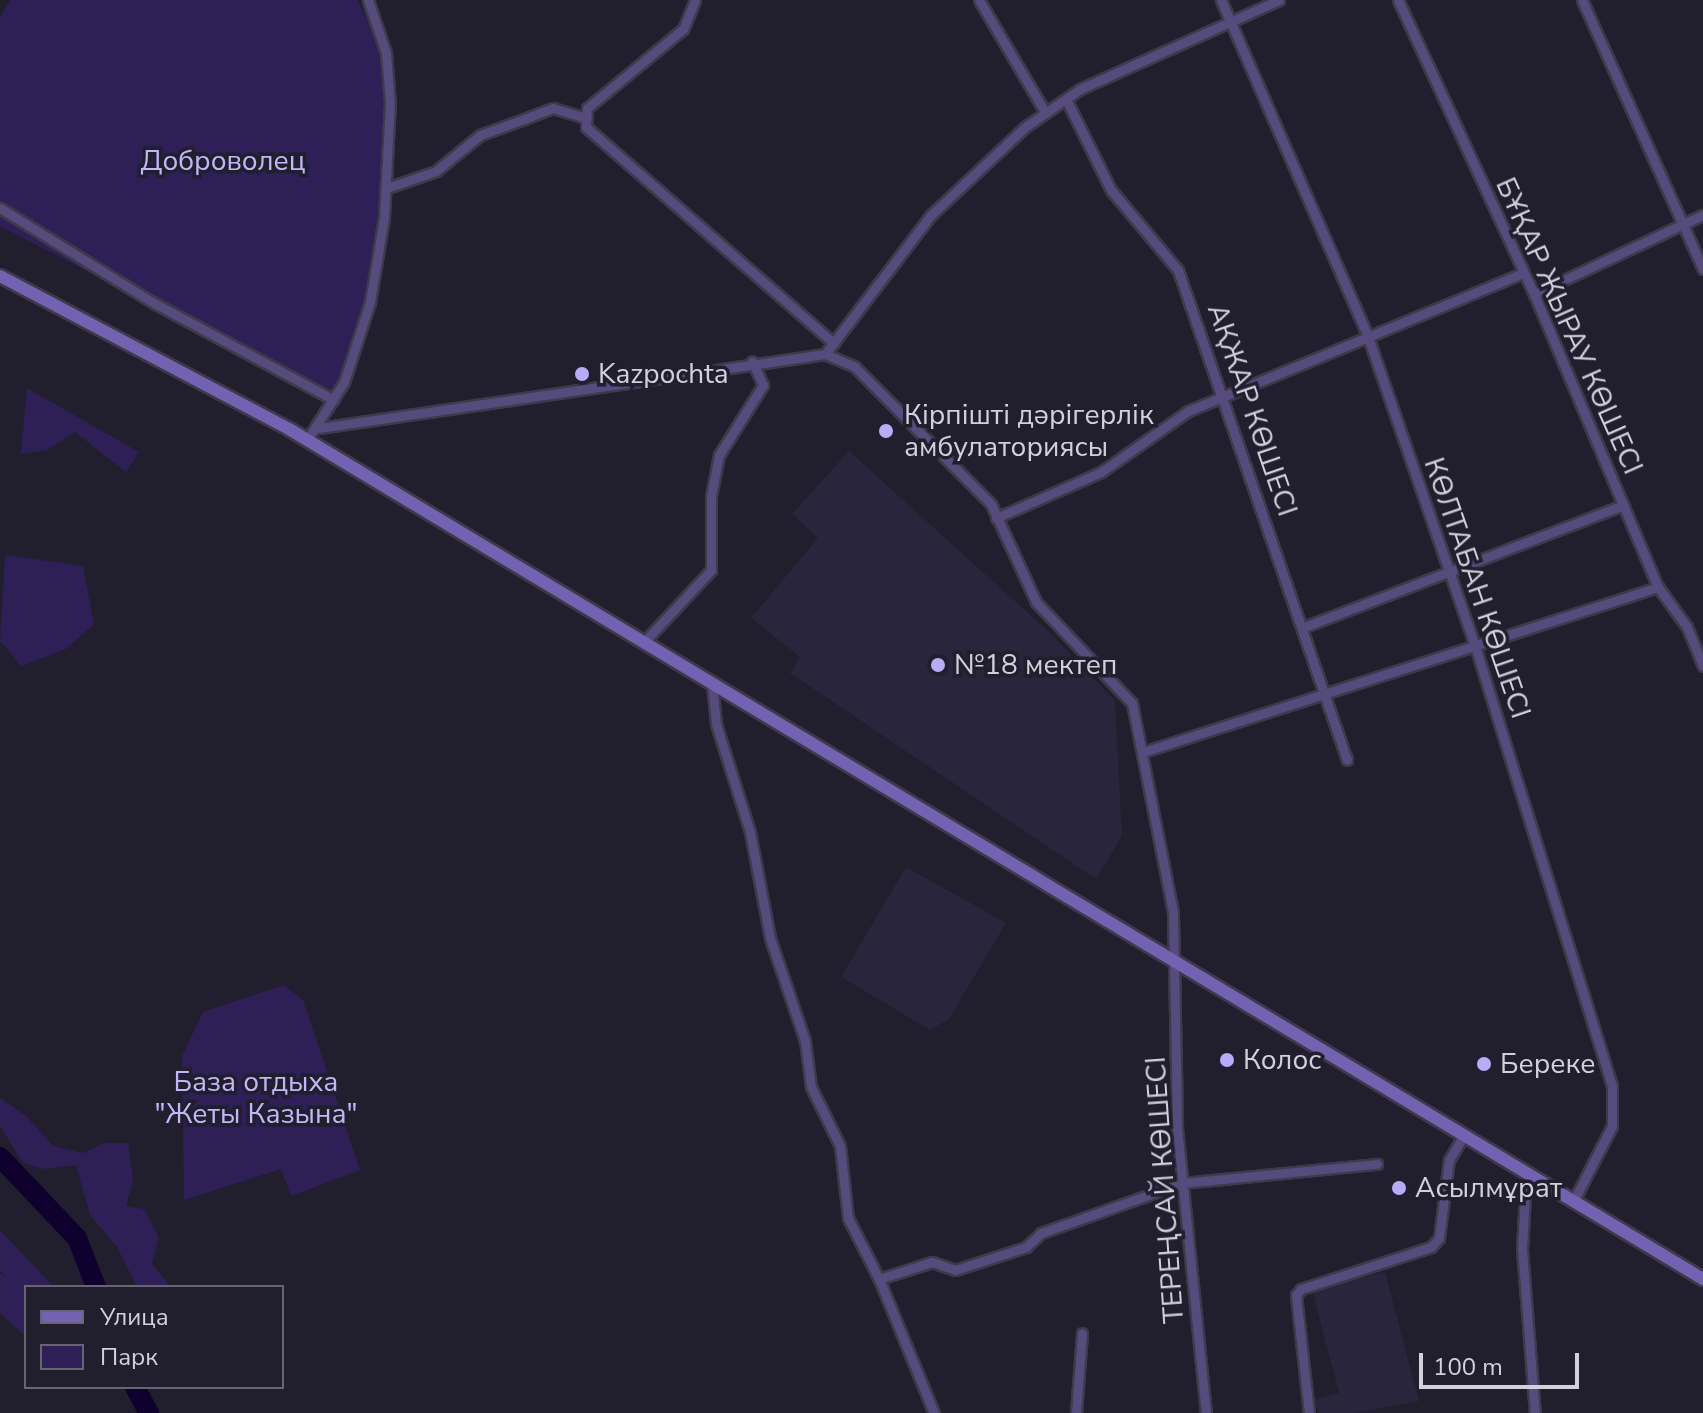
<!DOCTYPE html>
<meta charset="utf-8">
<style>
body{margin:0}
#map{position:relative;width:1703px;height:1413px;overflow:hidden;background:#211e2e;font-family:"Nunito Sans",sans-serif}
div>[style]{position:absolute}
.built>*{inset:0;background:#29253c}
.green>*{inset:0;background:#2e1f57}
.river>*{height:20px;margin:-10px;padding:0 10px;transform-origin:10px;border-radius:10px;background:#0f002e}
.roads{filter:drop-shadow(2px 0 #3d3a4a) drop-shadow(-2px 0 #3d3a4a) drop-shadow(0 2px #3d3a4a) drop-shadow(0 -2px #3d3a4a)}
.street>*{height:9px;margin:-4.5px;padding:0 4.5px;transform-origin:4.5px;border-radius:4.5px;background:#554b7d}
.secondary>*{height:12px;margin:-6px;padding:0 6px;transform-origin:6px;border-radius:6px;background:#7362b1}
.dots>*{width:22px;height:22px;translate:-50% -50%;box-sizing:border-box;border:4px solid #211e2e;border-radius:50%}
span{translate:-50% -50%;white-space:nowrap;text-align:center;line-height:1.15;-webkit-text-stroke:7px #211e2e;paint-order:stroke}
.park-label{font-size:28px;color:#c1b7f6}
.street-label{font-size:28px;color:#d1d0db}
.poi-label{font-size:28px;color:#d1d0db}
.left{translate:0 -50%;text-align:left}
.legend{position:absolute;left:24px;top:1285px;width:260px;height:104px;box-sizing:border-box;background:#211e2e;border:2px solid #676573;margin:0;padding:10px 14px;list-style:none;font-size:24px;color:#d1d0db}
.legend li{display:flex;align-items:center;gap:16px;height:40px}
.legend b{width:40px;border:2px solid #676573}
.scale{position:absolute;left:1419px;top:1353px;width:160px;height:36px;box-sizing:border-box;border:4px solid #d1d0db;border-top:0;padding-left:10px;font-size:24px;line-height:28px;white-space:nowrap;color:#d1d0db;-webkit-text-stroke:6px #211e2e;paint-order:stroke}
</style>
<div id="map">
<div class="built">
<div style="clip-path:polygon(849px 451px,1049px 632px,1115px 701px,1122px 836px,1096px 879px,790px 673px,800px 657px,751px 618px,818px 538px,792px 514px)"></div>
<div style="clip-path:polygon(906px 867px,1006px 923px,949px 1019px,930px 1030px,841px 977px)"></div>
<div style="clip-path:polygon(1385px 1272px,1419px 1401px,1354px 1413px,1319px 1413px,1313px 1400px,1339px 1393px,1312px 1290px)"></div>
</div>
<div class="green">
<div style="clip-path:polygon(10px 0,357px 0,386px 53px,384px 217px,358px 339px,334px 400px,0 226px,0 17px)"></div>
<div style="clip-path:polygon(27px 388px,139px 452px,126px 472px,75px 432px,47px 450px,21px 454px)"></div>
<div style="clip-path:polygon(5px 555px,83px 566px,94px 624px,66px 649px,21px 666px,0 641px)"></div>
<div style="clip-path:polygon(284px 985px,303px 1000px,360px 1170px,291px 1196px,281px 1169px,184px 1200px,182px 1056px,203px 1012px)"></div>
<div style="clip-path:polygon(0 1098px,26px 1116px,53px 1146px,83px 1153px,104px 1143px,128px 1143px,133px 1181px,126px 1206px,144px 1209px,159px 1237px,152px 1264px,171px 1287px,137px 1287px,117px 1247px,90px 1215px,76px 1165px,44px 1169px,23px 1163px,0 1126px)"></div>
<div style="clip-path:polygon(0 1230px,54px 1287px,26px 1287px,26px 1337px,0 1313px,0 1274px,6px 1277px,0 1270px)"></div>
</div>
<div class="river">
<div style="left:0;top:1157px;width:112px;rotate:46.5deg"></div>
<div style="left:77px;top:1238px;width:53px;rotate:68.8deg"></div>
<div style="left:135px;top:1387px;width:30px;rotate:62deg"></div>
</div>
<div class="roads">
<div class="street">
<div style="left:695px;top:0;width:31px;rotate:112deg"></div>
<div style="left:683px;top:29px;width:124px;rotate:140.5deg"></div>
<div style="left:587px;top:108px;width:19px;rotate:93deg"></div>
<div style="left:586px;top:127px;width:329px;rotate:41.1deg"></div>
<div style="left:979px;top:0;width:130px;rotate:59.5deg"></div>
<div style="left:1221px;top:0;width:368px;rotate:66.4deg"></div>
<div style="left:1368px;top:337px;width:327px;rotate:70.9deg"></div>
<div style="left:1475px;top:646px;width:461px;rotate:72.7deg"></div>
<div style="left:1612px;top:1086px;width:40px;rotate:90deg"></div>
<div style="left:1612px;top:1126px;width:83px;rotate:117.2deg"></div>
<div style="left:1398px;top:0;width:324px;rotate:65.2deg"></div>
<div style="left:1534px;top:294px;width:318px;rotate:67.1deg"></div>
<div style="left:1658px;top:587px;width:49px;rotate:54.1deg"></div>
<div style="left:1687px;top:627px;width:42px;rotate:67.7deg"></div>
<div style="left:1582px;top:0;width:295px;rotate:65.8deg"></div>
<div style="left:1066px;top:99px;width:102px;rotate:63.7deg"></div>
<div style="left:1111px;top:190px;width:104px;rotate:50.1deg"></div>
<div style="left:1178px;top:270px;width:518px;rotate:70.97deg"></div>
<div style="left:387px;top:188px;width:52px;rotate:-19.1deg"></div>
<div style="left:436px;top:171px;width:57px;rotate:-39.3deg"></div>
<div style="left:480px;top:135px;width:47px;rotate:-20deg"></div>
<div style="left:524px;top:119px;width:31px;rotate:-21deg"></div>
<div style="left:553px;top:108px;width:31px;rotate:17deg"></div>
<div style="left:0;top:208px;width:181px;rotate:31.7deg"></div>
<div style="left:154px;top:303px;width:204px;rotate:28.3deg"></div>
<div style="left:1534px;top:294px;width:187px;rotate:-25.1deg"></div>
<div style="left:825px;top:354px;width:175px;rotate:-52.7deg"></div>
<div style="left:931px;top:215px;width:129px;rotate:-43.1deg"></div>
<div style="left:1025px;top:127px;width:67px;rotate:-34.6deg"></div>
<div style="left:1080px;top:89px;width:218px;rotate:-24.1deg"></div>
<div style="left:319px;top:428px;width:511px;rotate:-8.32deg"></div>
<div style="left:825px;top:354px;width:33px;rotate:23deg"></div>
<div style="left:855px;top:367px;width:193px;rotate:45.2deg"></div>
<div style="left:991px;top:504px;width:108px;rotate:65.3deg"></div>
<div style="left:1036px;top:602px;width:139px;rotate:46.5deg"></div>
<div style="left:1132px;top:703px;width:213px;rotate:78.9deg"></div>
<div style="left:1173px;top:912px;width:216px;rotate:88.9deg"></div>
<div style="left:1177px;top:1128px;width:286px;rotate:84.2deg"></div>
<div style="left:307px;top:440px;width:69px;rotate:-57.5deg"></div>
<div style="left:344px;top:382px;width:84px;rotate:-72deg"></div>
<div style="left:370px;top:302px;width:86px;rotate:-80.6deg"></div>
<div style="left:384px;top:217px;width:113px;rotate:-87deg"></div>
<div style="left:390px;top:104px;width:51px;rotate:-94.5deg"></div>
<div style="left:386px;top:53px;width:56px;rotate:-108.8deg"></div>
<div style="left:996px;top:518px;width:115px;rotate:-23.7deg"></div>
<div style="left:1101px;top:472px;width:106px;rotate:-35deg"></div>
<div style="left:1188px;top:411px;width:362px;rotate:-22.4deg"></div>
<div style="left:1304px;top:627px;width:342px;rotate:-20.9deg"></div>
<div style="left:643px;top:643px;width:100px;rotate:-47deg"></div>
<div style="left:711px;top:570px;width:74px;rotate:-90deg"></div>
<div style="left:711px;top:496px;width:42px;rotate:-79deg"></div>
<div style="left:719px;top:455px;width:83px;rotate:-57.8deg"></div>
<div style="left:763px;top:385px;width:26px;rotate:-115deg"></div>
<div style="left:712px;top:684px;width:40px;rotate:84.3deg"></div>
<div style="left:716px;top:724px;width:113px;rotate:72.5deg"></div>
<div style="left:750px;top:832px;width:108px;rotate:79.3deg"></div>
<div style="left:770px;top:938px;width:109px;rotate:71.2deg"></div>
<div style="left:805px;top:1041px;width:46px;rotate:82.6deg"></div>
<div style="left:811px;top:1087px;width:66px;rotate:63.8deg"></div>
<div style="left:840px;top:1146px;width:72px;rotate:83.7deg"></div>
<div style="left:848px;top:1218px;width:68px;rotate:63.1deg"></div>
<div style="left:879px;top:1279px;width:56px;rotate:-17.8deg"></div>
<div style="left:932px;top:1262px;width:24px;rotate:19deg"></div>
<div style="left:955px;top:1270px;width:75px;rotate:-17.9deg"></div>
<div style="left:1026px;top:1247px;width:21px;rotate:-43deg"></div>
<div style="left:1041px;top:1233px;width:150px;rotate:-19.5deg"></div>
<div style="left:1182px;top:1183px;width:196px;rotate:-5.6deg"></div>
<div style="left:1143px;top:752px;width:541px;rotate:-17.76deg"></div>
<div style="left:1535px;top:1178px;width:20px;rotate:120deg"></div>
<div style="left:1525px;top:1195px;width:54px;rotate:93.2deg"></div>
<div style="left:1522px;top:1249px;width:165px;rotate:85.5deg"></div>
<div style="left:879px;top:1279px;width:145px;rotate:67.7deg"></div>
<div style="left:1076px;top:1413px;width:80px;rotate:-85.7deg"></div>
<div style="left:1309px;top:1413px;width:119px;rotate:-96.3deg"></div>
<div style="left:1296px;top:1295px;width:8px;rotate:-50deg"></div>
<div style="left:1301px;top:1289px;width:137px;rotate:-17.9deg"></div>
<div style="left:1431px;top:1247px;width:12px;rotate:-48deg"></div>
<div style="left:1439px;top:1238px;width:79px;rotate:-82.7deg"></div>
<div style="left:1449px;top:1160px;width:27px;rotate:-59deg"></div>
</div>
<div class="secondary">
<div style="left:0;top:276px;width:327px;rotate:27.9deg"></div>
<div style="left:289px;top:429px;width:1650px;rotate:31.01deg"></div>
</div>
</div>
<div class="dots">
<div style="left:582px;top:374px;background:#b9abf7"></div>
<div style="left:886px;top:431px;background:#b9abf7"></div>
<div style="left:938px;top:665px;background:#b9abf7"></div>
<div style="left:1227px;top:1060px;background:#b9abf7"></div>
<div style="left:1484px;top:1064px;background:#b9abf7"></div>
<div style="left:1399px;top:1188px;background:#b9abf7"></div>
</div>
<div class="park-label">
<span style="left:223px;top:161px">Доброволец</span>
<span style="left:256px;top:1098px">База отдыха<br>"Жеты Казына"</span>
</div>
<div class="street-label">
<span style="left:1569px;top:326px;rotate:66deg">БҰҚАР ЖЫРАУ КӨШЕСІ</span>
<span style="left:1252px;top:410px;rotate:71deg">АҚЖАР КӨШЕСІ</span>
<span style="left:1477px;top:588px;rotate:71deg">КӨЛТАБАН КӨШЕСІ</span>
<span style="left:1165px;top:1190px;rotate:-94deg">ТЕРЕҢСАЙ КӨШЕСІ</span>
</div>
<div class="poi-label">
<span class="left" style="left:598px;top:374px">Kazpochta</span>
<span class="left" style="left:904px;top:431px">Кірпішті дәрігерлік<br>амбулаториясы</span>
<span class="left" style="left:954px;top:665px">№18 мектеп</span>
<span class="left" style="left:1243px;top:1060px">Колос</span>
<span class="left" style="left:1500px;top:1064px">Береке</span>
<span class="left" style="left:1415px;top:1188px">Асылмұрат</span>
</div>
<ul class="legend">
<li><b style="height:10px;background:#7362b1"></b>Улица</li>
<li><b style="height:22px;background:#2e1f57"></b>Парк</li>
</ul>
<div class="scale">100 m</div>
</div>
